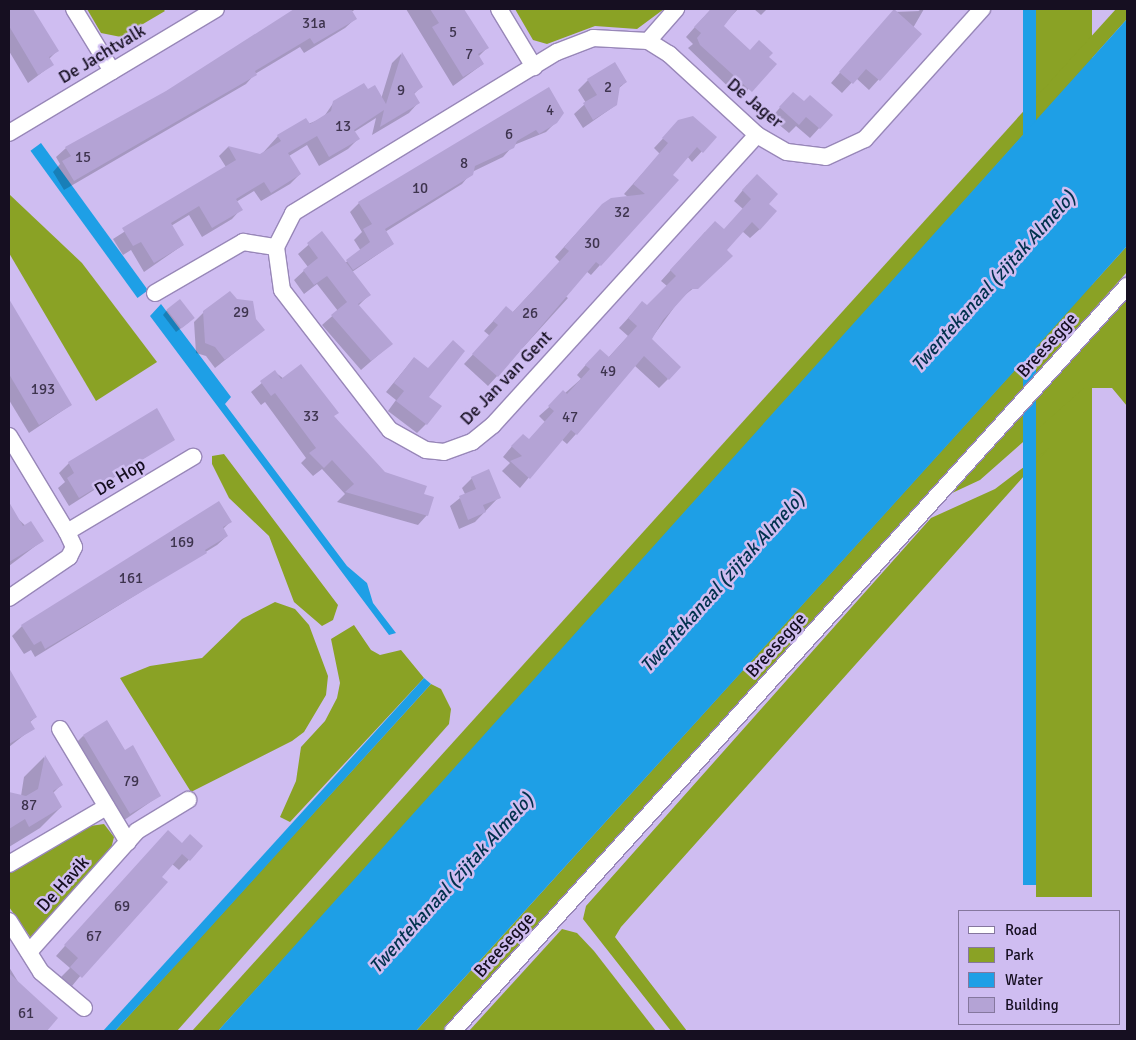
<!DOCTYPE html>
<style>
body{margin:0}
#map{position:relative;width:1136px;height:1040px;overflow:hidden;background:#cfbdf1;font-family:Signika,sans-serif}
div>[style]{position:absolute}
.green>*{inset:0;background:#8aa225;transform-origin:0 0}
.water>*{inset:0;background:#1e9fe6;transform-origin:0 0}
.shadow>*{inset:0;background:#0003}
.building>*{inset:0;background:#b4a3d5;transform-origin:0 0}
.roads{filter:drop-shadow(1px 0 #9887b8) drop-shadow(-1px 0 #9887b8) drop-shadow(0 1px #9887b8) drop-shadow(0 -1px #9887b8)}
.minor>*{height:16px;margin:-8px;padding:0 8px;transform-origin:8px;border-radius:8px;background:#fff}
span{translate:-50% -50%;white-space:nowrap;text-align:center;line-height:1.15;-webkit-text-stroke:5px #cfbdf1;paint-order:stroke}
.number-label{font-size:15px;color:#3e344e}
.number-label span{-webkit-text-stroke-width:0}
.street-label{font-size:18px;color:#160f21}
.water-label{font-size:19px;color:#00314d;font-style:italic}
.frame{position:absolute;inset:0;border:10px solid #160f21;pointer-events:none}
.legend{position:absolute;left:958px;top:910px;width:162px;height:115px;box-sizing:border-box;background:#cfbdf1;border:1px solid #85779e;margin:0;padding:6px 9px;list-style:none;font-size:15px;color:#160f21}
.legend li{display:flex;align-items:center;gap:10px;height:25px}
.legend b{width:25px;border:1px solid #85779e}
</style>
<div id="map">
<div class="green">
<div style="clip-path:polygon(87px 9px,163px 9px,165px 11px,121px 37px,101px 33px)"></div>
<div style="clip-path:polygon(515px 9px,664px 9px,637px 29px,595px 26px,547px 44px,533px 40px)"></div>
<div style="left:1036px;top:9px;width:56px;height:888px"></div>
<div style="clip-path:polygon(1116px 9px,1127px 9px,1127px 19px,460px 766px,218px 1031px,192px 1031px)"></div>
<div style="clip-path:polygon(9px 194px,82px 263px,157px 362px,96px 401px,9px 253px)"></div>
<div style="clip-path:polygon(1127px 246px,1127px 272px,446px 1031px,416px 1031px)"></div>
<div style="clip-path:polygon(1127px 296px,1127px 406px,1112px 388px,1084px 388px,980px 480px,950px 494px)"></div>
<div style="clip-path:polygon(1049px 448px,621px 927px,615px 937px,687px 1031px,671px 1031px,583px 919px,586px 906px,931px 518px,995px 489px)"></div>
<div style="clip-path:polygon(224px 454px,338px 605px,333px 620px,322px 626px,294px 602px,269px 536px,229px 498px,212px 464px,212px 456px)"></div>
<div style="clip-path:polygon(275px 602px,295px 609px,309px 625px,328px 676px,326px 695px,304px 732px,292px 741px,191px 792px,120px 678px,150px 666px,202px 658px,242px 619px)"></div>
<div style="clip-path:polygon(354px 625px,371px 650px,380px 655px,401px 650px,424px 678px,290px 822px,280px 817px,296px 781px,301px 747px,325px 721px,337px 698px,340px 683px,331px 639px)"></div>
<div style="clip-path:polygon(431px 684px,441px 689px,451px 709px,449px 724px,177px 1031px,115px 1031px)"></div>
<div style="clip-path:polygon(104px 824px,114px 837px,110px 853px,31px 938px,9px 907px,9px 871px,83px 827px)"></div>
<div style="clip-path:polygon(562px 929px,577px 933px,594px 951px,656px 1031px,469px 1031px)"></div>
</div>
<div class="water">
<div style="left:1023px;top:9px;width:13px;height:876px"></div>
<div style="clip-path:polygon(1127px 19px,1127px 246px,1048px 334px,416px 1031px,218px 1031px)"></div>
<div style="left:41px;top:143px;width:182px;height:13px;rotate:54deg"></div>
<div style="clip-path:polygon(161px 304px,231px 397px,225px 404px,347px 566px,367px 583px,373px 603px,396px 633px,389px 635px,150px 316px)"></div>
<div style="clip-path:polygon(424px 678px,431px 684px,187px 953px,115px 1031px,103px 1031px)"></div>
</div>
<div class="shadow">
<div style="clip-path:polygon(9px 9px,32px 9px,57px 51px,49px 59px,52px 65px,28px 83px,9px 51px)"></div>
<div style="clip-path:polygon(296px 9px,356px 9px,351px 12px,355px 19px,345px 28px,304px 53px,300px 47px,255px 74px,246px 84px,64px 190px,53px 172px,60px 164px,56px 157px,66px 148px,167px 92px)"></div>
<div style="clip-path:polygon(406px 9px,463px 9px,487px 48px,478px 57px,483px 64px,453px 86px)"></div>
<div style="clip-path:polygon(711px 9px,738px 9px,722px 26px,749px 51px,767px 57px,742px 100px,688px 48px,693px 44px,686px 37px)"></div>
<div style="clip-path:polygon(754px 9px,767px 9px,761px 15px)"></div>
<div style="clip-path:polygon(917px 9px,924px 9px,913px 28px,920px 34px,869px 90px,856px 78px,842px 93px,831px 83px,893px 12px,920px 11px)"></div>
<div style="clip-path:polygon(401px 54px,421px 87px,413px 95px,418px 103px,409px 113px,372px 135px,376px 118px,354px 132px,358px 139px,348px 149px,319px 166px,307px 145px,289px 156px,300px 174px,290px 184px,261px 201px,254px 191px,236px 202px,241px 209px,232px 219px,202px 237px,189px 215px,171px 226px,183px 245px,144px 272px,131px 250px,123px 255px,113px 239px,226px 167px,219px 156px,228px 147px,260px 156px,278px 136px,323px 118px,334px 102px,368px 91px,381px 99px,392px 63px)"></div>
<div style="clip-path:polygon(588px 80px,626px 82px,618px 89px,616px 105px,583px 128px,574px 114px,586px 103px,578px 90px)"></div>
<div style="clip-path:polygon(548px 89px,556px 122px,546px 132px,514px 145px,503px 157px,472px 172px,462px 184px,385px 232px,393px 244px,352px 272px,369px 295px,358px 306px,391px 344px,361px 370px,322px 325px,338px 311px,317px 284px,304px 294px,294px 280px,308px 267px,298px 254px,322px 233px,345px 263px,361px 251px,354px 240px,362px 232px,350px 212px,359px 203px)"></div>
<div style="clip-path:polygon(784px 103px,804px 103px,831px 115px,810px 138px,796px 126px,789px 133px,771px 118px)"></div>
<div style="clip-path:polygon(669px 132px,715px 137px,692px 162px,687px 156px,600px 265px,591px 275px,586px 271px,564px 295px,568px 298px,488px 386px,464px 364px,490px 336px,484px 331px,497px 317px,512px 313px,560px 262px,555px 257px,592px 216px,628px 197px,624px 194px,660px 154px,654px 148px)"></div>
<div style="clip-path:polygon(747px 185px,767px 204px,760px 229px,750px 238px,742px 231px,725px 251px,722px 266px,681px 298px,651px 339px,668px 379px,659px 388px,634px 365px,576px 434px,567px 444px,561px 439px,520px 488px,502px 471px,510px 463px,503px 457px,513px 445px,528px 441px,545px 422px,539px 416px,581px 379px,577px 375px,590px 360px,608px 358px,628px 336px,619px 328px,642px 303px,647px 307px,667px 286px,661px 281px,705px 232px,724px 230px,743px 209px,734px 201px)"></div>
<div style="clip-path:polygon(9px 305px,71px 405px,29px 433px,9px 400px)"></div>
<div style="clip-path:polygon(167px 310px,189px 322px,176px 332px,163px 315px)"></div>
<div style="clip-path:polygon(204px 312px,255px 319px,263px 330px,215px 368px,206px 356px,196px 353px,194px 322px)"></div>
<div style="clip-path:polygon(414px 358px,428px 397px,426px 424px,417px 433px,388px 411px,396px 400px,386px 392px)"></div>
<div style="clip-path:polygon(275px 372px,333px 417px,384px 473px,423px 495px,427px 515px,418px 525px,337px 502px,345px 494px,322px 469px,313px 476px,301px 463px,306px 458px,265px 402px,261px 405px,251px 392px)"></div>
<div style="clip-path:polygon(174px 439px,69px 506px,58px 488px,65px 482px,59px 473px,69px 463px)"></div>
<div style="clip-path:polygon(472px 478px,499px 497px,475px 522px,459px 529px,450px 506px,465px 494px,462px 488px)"></div>
<div style="clip-path:polygon(16px 517px,42px 541px,9px 566px,9px 522px)"></div>
<div style="clip-path:polygon(230px 522px,223px 529px,227px 536px,217px 545px,35px 657px,31px 650px,24px 654px,12px 636px,22px 626px)"></div>
<div style="clip-path:polygon(9px 671px,36px 717px,30px 722px,33px 728px,9px 747px)"></div>
<div style="clip-path:polygon(83px 736px,125px 751px,159px 796px,120px 823px,74px 745px)"></div>
<div style="clip-path:polygon(44px 757px,61px 785px,53px 793px,61px 807px,40px 828px,9px 847px,9px 793px,21px 796px,24px 777px)"></div>
<div style="clip-path:polygon(181px 844px,202px 846px,179px 870px,172px 864px,72px 986px,61px 977px,70px 968px,56px 956px,119px 885px)"></div>
<div style="clip-path:polygon(9px 967px,20px 985px,57px 1018px,45px 1031px,9px 1031px)"></div>
</div>
<div class="building">
<div style="clip-path:polygon(9px 9px,33px 9px,59px 51px,49px 57px,54px 65px,38px 75px,9px 26px)"></div>
<div style="clip-path:polygon(294px 9px,351px 9px,357px 19px,314px 44px,310px 38px,255px 71px,257px 75px,74px 181px,62px 161px,71px 156px,65px 147px,166px 91px)"></div>
<div style="clip-path:polygon(430px 9px,464px 9px,489px 48px,478px 54px,484px 64px,463px 77px,432px 27px,439px 23px)"></div>
<div style="clip-path:polygon(711px 9px,737px 9px,724px 26px,750px 50px,759px 40px,773px 53px,769px 57px,777px 64px,752px 92px,700px 45px,697px 38px,701px 33px,694px 27px)"></div>
<div style="clip-path:polygon(894px 9px,922px 34px,880px 81px,866px 69px,853px 84px,839px 72px)"></div>
<div style="clip-path:polygon(402px 52px,423px 87px,414px 93px,420px 103px,380px 127px,384px 110px,354px 130px,360px 139px,329px 157px,317px 136px,288px 153px,301px 174px,271px 193px,264px 182px,236px 199px,243px 210px,212px 228px,199px 206px,171px 223px,184px 245px,154px 263px,141px 242px,133px 246px,122px 228px,236px 160px,228px 146px,260px 154px,281px 141px,277px 135px,306px 118px,310px 124px,331px 111px,333px 101px,364px 83px,368px 89px,375px 85px,386px 104px)"></div>
<div style="clip-path:polygon(615px 62px,627px 82px,620px 86px,617px 105px,593px 120px,583px 103px,597px 95px,587px 79px)"></div>
<div style="clip-path:polygon(549px 87px,564px 113px,557px 123px,539px 134px,536px 130px,517px 141px,514px 148px,475px 166px,473px 175px,385px 229px,394px 244px,353px 270px,346px 260px,370px 242px,363px 229px,372px 224px,358px 202px)"></div>
<div style="clip-path:polygon(793px 92px,804px 101px,810px 95px,833px 115px,820px 129px,806px 117px,799px 125px,779px 107px)"></div>
<div style="clip-path:polygon(693px 116px,717px 137px,703px 153px,697px 147px,673px 175px,679px 180px,601px 266px,596px 262px,498px 377px,472px 354px,498px 325px,493px 321px,506px 306px,513px 312px,569px 251px,564px 247px,602px 204px,611px 198px,645px 194px,633px 184px,668px 143px,662px 138px,678px 120px)"></div>
<div style="clip-path:polygon(757px 174px,778px 194px,769px 204px,777px 211px,760px 230px,752px 222px,727px 250px,733px 256px,698px 289px,691px 289px,663px 320px,652px 339px,681px 367px,669px 380px,644px 356px,577px 435px,571px 430px,530px 479px,510px 461px,522px 456px,511px 446px,523px 434px,529px 439px,554px 411px,548px 406px,563px 390px,567px 394px,590px 369px,585px 365px,600px 349px,609px 357px,637px 326px,628px 318px,642px 301px,647px 305px,676px 276px,670px 270px,715px 221px,724px 229px,751px 199px,742px 190px)"></div>
<div style="clip-path:polygon(322px 231px,371px 295px,358px 304px,393px 344px,371px 361px,331px 315px,347px 302px,327px 276px,314px 285px,303px 270px,318px 258px,307px 243px)"></div>
<div style="clip-path:polygon(230px 291px,237px 299px,253px 301px,256px 319px,265px 330px,225px 360px,215px 347px,205px 343px,203px 311px)"></div>
<div style="clip-path:polygon(9px 299px,72px 405px,39px 425px,9px 374px)"></div>
<div style="left:180px;top:299px;width:24px;height:17px;rotate:52deg"></div>
<div style="clip-path:polygon(453px 340px,465px 351px,429px 397px,442px 406px,427px 425px,396px 401px,404px 391px,394px 383px,414px 357px,428px 368px)"></div>
<div style="clip-path:polygon(301px 364px,339px 413px,334px 416px,385px 472px,427px 486px,424px 494px,434px 497px,428px 516px,345px 492px,354px 484px,342px 471px,332px 460px,324px 468px,309px 453px,316px 448px,275px 393px,271px 396px,260px 381px,275px 370px,281px 379px)"></div>
<div style="clip-path:polygon(157px 408px,175px 440px,79px 498px,67px 478px,74px 473px,68px 462px)"></div>
<div style="clip-path:polygon(489px 469px,501px 498px,483px 505px,486px 512px,468px 520px,459px 496px,476px 489px,471px 477px)"></div>
<div style="clip-path:polygon(219px 501px,232px 522px,223px 527px,228px 536px,205px 550px,207px 553px,45px 649px,41px 641px,34px 645px,21px 625px)"></div>
<div style="clip-path:polygon(9px 502px,23px 526px,31px 521px,44px 541px,9px 562px)"></div>
<div style="clip-path:polygon(9px 668px,37px 717px,30px 721px,35px 729px,9px 744px)"></div>
<div style="clip-path:polygon(107px 720px,125px 750px,133px 745px,161px 796px,130px 814px,83px 735px)"></div>
<div style="clip-path:polygon(45px 755px,63px 785px,53px 791px,62px 807px,29px 827px,25px 819px,9px 829px,9px 792px,26px 796px,38px 789px)"></div>
<div style="clip-path:polygon(168px 830px,182px 843px,190px 834px,203px 846px,190px 861px,182px 854px,162px 877px,168px 882px,82px 978px,70px 967px,78px 958px,64px 945px)"></div>
<div style="clip-path:polygon(9px 973px,58px 1018px,47px 1031px,9px 1031px)"></div>
</div>
<div class="roads">
<div class="minor">
<div style="left:74px;top:9px;width:73px;rotate:58.5deg"></div>
<div style="left:499px;top:9px;width:68px;rotate:58.9deg"></div>
<div style="left:648px;top:41px;width:43px;rotate:-48.8deg"></div>
<div style="left:9px;top:133px;width:241px;rotate:-30.9deg"></div>
<div style="left:276px;top:247px;width:43px;rotate:82.1deg"></div>
<div style="left:282px;top:290px;width:177px;rotate:52.4deg"></div>
<div style="left:390px;top:430px;width:41px;rotate:29.1deg"></div>
<div style="left:426px;top:450px;width:18px;rotate:6deg"></div>
<div style="left:444px;top:452px;width:30px;rotate:-20deg"></div>
<div style="left:472px;top:442px;width:27px;rotate:-39deg"></div>
<div style="left:493px;top:425px;width:392px;rotate:-47.7deg"></div>
<div style="left:155px;top:293px;width:102px;rotate:-30.1deg"></div>
<div style="left:243px;top:242px;width:33px;rotate:9deg"></div>
<div style="left:276px;top:247px;width:38px;rotate:-63deg"></div>
<div style="left:293px;top:213px;width:309px;rotate:-31.4deg"></div>
<div style="left:557px;top:52px;width:39px;rotate:-21deg"></div>
<div style="left:593px;top:38px;width:55px;rotate:3.1deg"></div>
<div style="left:648px;top:41px;width:25px;rotate:32deg"></div>
<div style="left:669px;top:54px;width:120px;rotate:42.6deg"></div>
<div style="left:757px;top:135px;width:34px;rotate:30deg"></div>
<div style="left:787px;top:152px;width:39px;rotate:7deg"></div>
<div style="left:826px;top:157px;width:43px;rotate:-24.8deg"></div>
<div style="left:865px;top:139px;width:175px;rotate:-48deg"></div>
<div style="left:9px;top:436px;width:112px;rotate:58.9deg"></div>
<div style="left:9px;top:598px;width:73px;rotate:-34.3deg"></div>
<div style="left:69px;top:557px;width:11px;rotate:-63deg"></div>
<div style="left:74px;top:547px;width:17px;rotate:-115deg"></div>
<div style="left:67px;top:532px;width:147px;rotate:-30.8deg"></div>
<div style="left:60px;top:729px;width:132px;rotate:59deg"></div>
<div style="left:9px;top:864px;width:113px;rotate:-30.4deg"></div>
<div style="left:9px;top:921px;width:60px;rotate:57.9deg"></div>
<div style="left:41px;top:972px;width:56px;rotate:39.9deg"></div>
<div style="left:29px;top:952px;width:162px;rotate:-48.2deg"></div>
<div style="left:137px;top:831px;width:60px;rotate:-31.3deg"></div>
<div style="left:453px;top:1031px;width:1005px;rotate:-47.86deg"></div>
</div>
</div>
<div class="number-label">
<span style="left:314px;top:24px">31a</span>
<span style="left:453px;top:33px">5</span>
<span style="left:469px;top:55px">7</span>
<span style="left:608px;top:88px">2</span>
<span style="left:401px;top:91px">9</span>
<span style="left:550px;top:111px">4</span>
<span style="left:343px;top:127px">13</span>
<span style="left:509px;top:135px">6</span>
<span style="left:83px;top:158px">15</span>
<span style="left:464px;top:164px">8</span>
<span style="left:420px;top:189px">10</span>
<span style="left:622px;top:213px">32</span>
<span style="left:592px;top:244px">30</span>
<span style="left:241px;top:313px">29</span>
<span style="left:530px;top:314px">26</span>
<span style="left:608px;top:372px">49</span>
<span style="left:43px;top:390px">193</span>
<span style="left:311px;top:417px">33</span>
<span style="left:570px;top:418px">47</span>
<span style="left:182px;top:543px">169</span>
<span style="left:131px;top:579px">161</span>
<span style="left:131px;top:782px">79</span>
<span style="left:29px;top:806px">87</span>
<span style="left:122px;top:907px">69</span>
<span style="left:94px;top:937px">67</span>
<span style="left:26px;top:1014px">61</span>
</div>
<div class="street-label">
<span style="left:102px;top:54px;rotate:-31deg">De Jachtvalk</span>
<span style="left:755px;top:103px;rotate:40deg">De Jager</span>
<span style="left:1047px;top:345px;rotate:-48deg">Breesegge</span>
<span style="left:506px;top:378px;rotate:-46deg">De Jan van Gent</span>
<span style="left:120px;top:477px;rotate:-31deg">De Hop</span>
<span style="left:776px;top:645px;rotate:-48deg">Breesegge</span>
<span style="left:63px;top:884px;rotate:-48deg">De Havik</span>
<span style="left:504px;top:945px;rotate:-48deg">Breesegge</span>
</div>
<div class="water-label">
<span style="left:994px;top:282px;rotate:-48deg">Twentekanaal (zijtak Almelo)</span>
<span style="left:723px;top:583px;rotate:-48deg">Twentekanaal (zijtak Almelo)</span>
<span style="left:452px;top:884px;rotate:-48deg">Twentekanaal (zijtak Almelo)</span>
</div>
<div class="frame"></div>
<ul class="legend">
<li><b style="height:6px;background:#fff"></b>Road</li>
<li><b style="height:14px;background:#8aa225"></b>Park</li>
<li><b style="height:14px;background:#1e9fe6"></b>Water</li>
<li><b style="height:14px;background:#b4a3d5"></b>Building</li>
</ul>
</div>
